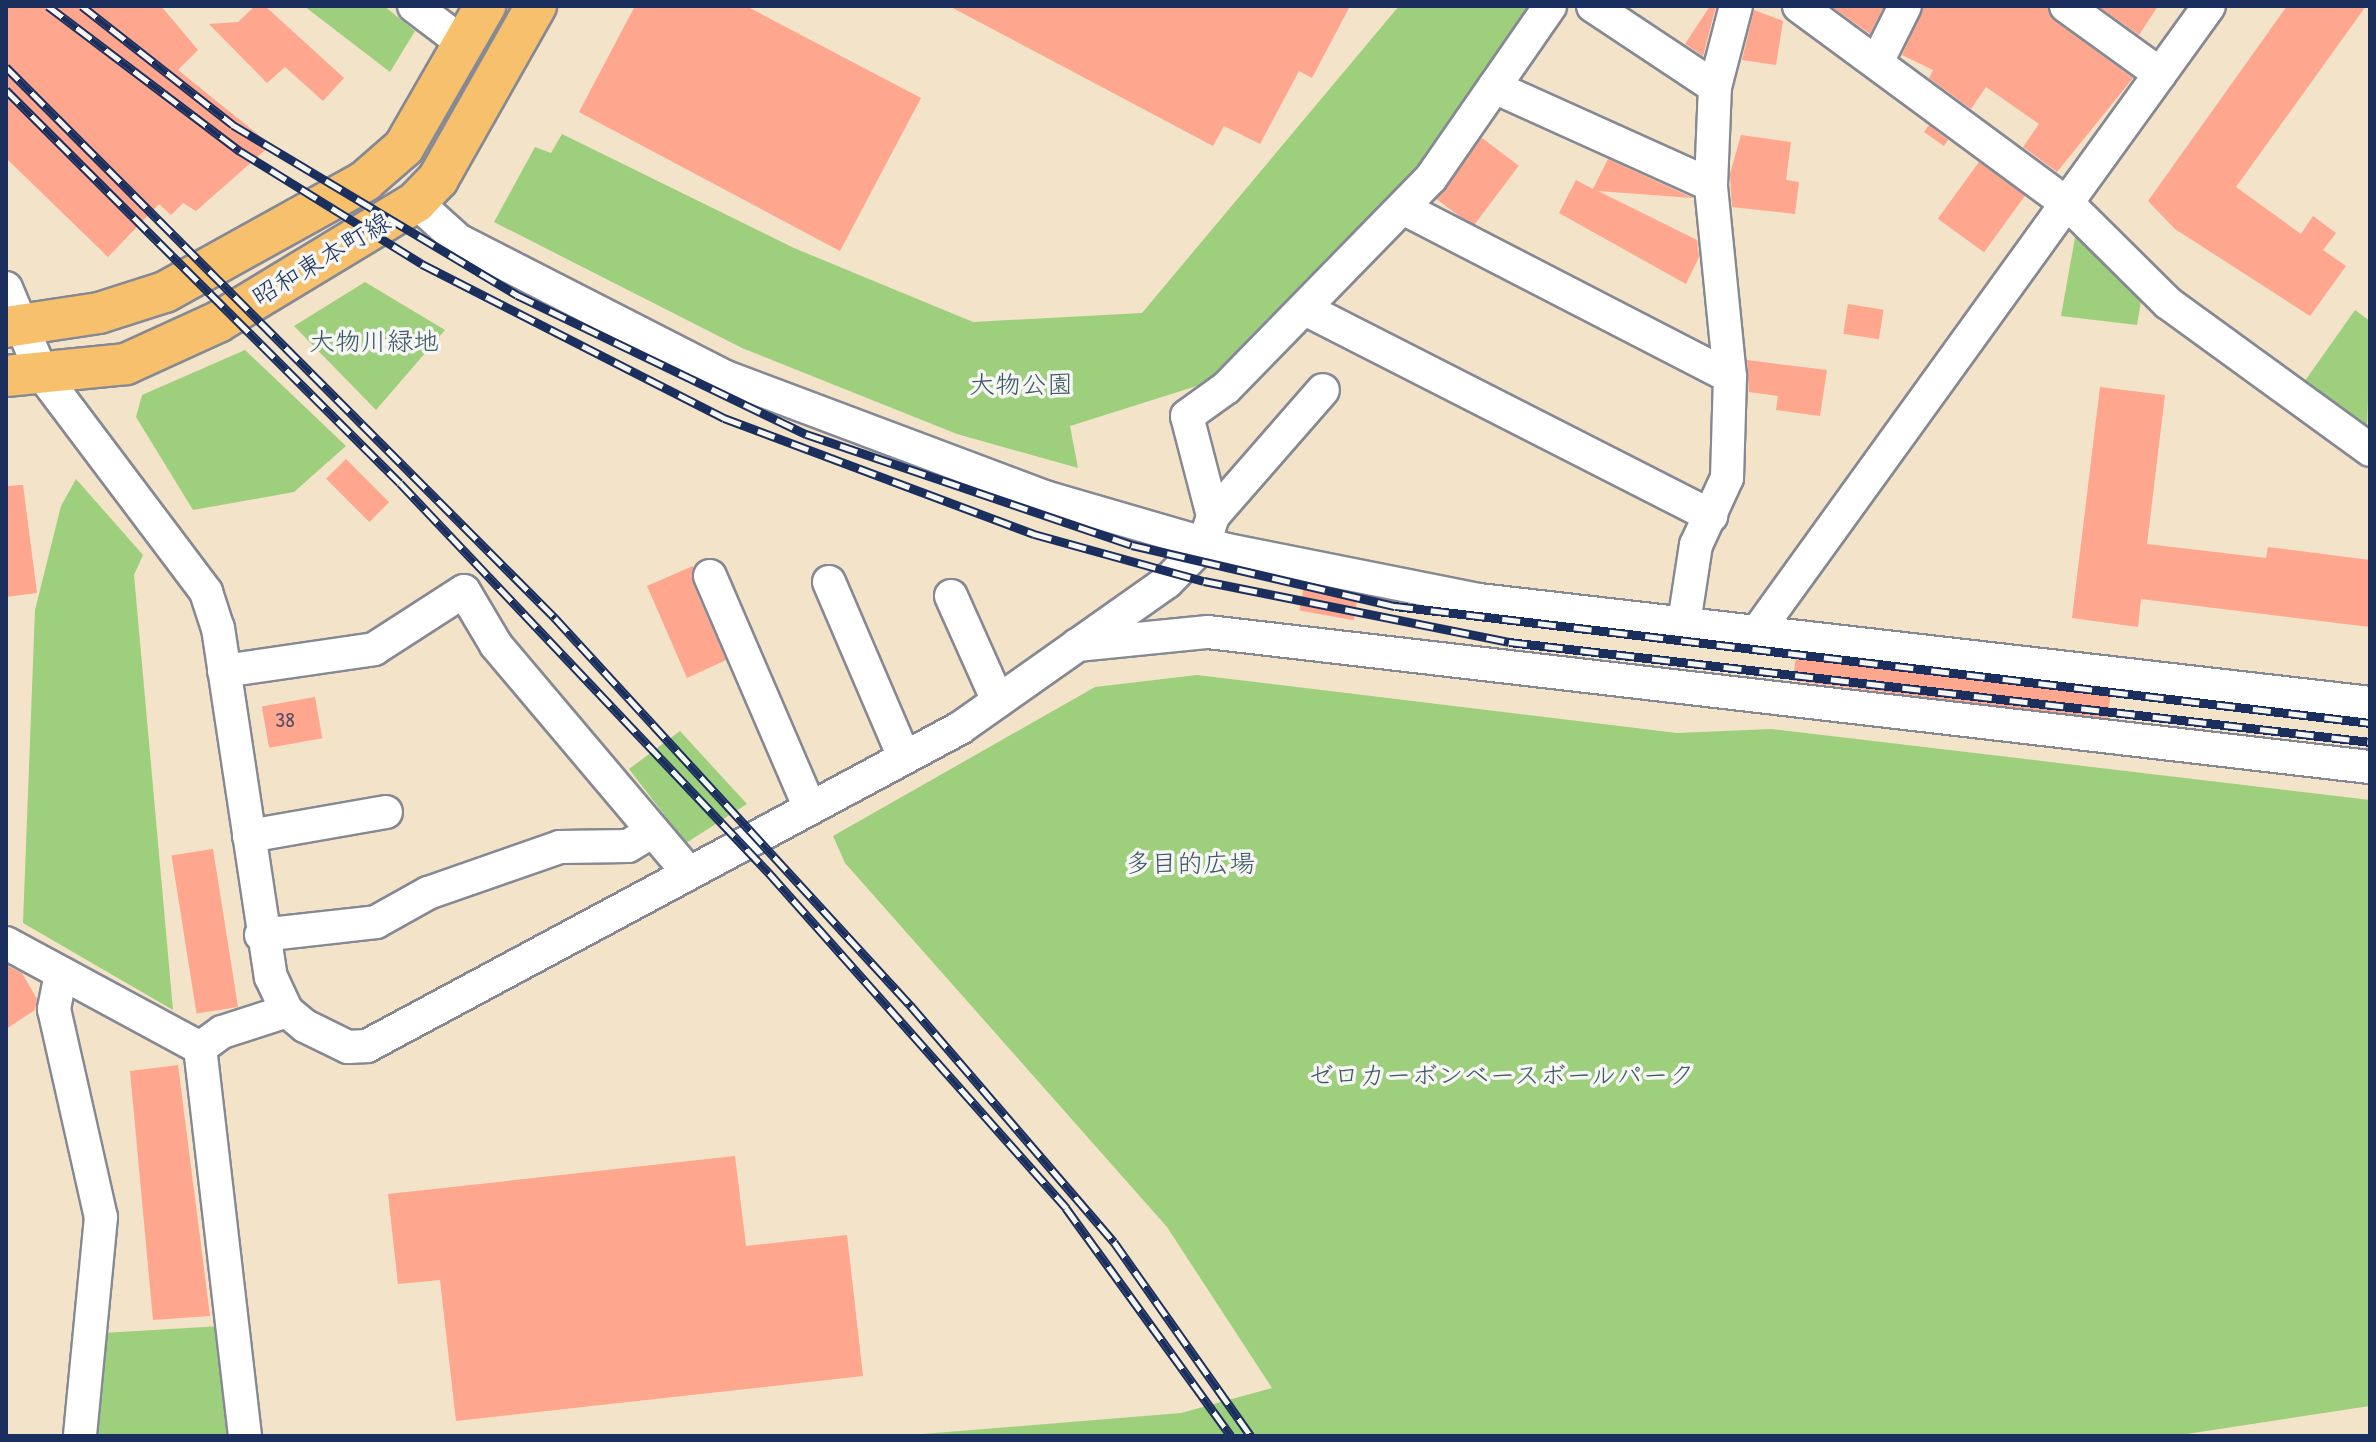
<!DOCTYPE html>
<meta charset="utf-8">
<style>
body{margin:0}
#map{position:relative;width:2376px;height:1442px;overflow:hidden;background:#f2e3c9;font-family:"Patrick Hand","Klee One",sans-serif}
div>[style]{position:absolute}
.green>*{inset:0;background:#9ecf7d}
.building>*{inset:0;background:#fea68e;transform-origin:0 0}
.roads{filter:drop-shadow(2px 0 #868994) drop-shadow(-2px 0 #868994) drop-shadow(0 2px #868994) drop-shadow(0 -2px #868994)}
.minor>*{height:32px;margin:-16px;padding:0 16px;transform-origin:16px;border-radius:16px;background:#fff}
.major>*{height:40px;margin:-20px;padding:0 20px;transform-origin:20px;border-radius:20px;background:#f7c06c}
.rail>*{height:9px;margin-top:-4.5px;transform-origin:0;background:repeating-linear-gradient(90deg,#f6f6f2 0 18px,#1b2f5e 0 36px);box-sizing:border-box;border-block:2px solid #1b2f5e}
span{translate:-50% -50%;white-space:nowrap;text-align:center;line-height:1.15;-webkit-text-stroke:7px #f6f6f2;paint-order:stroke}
.number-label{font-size:22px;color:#544d6a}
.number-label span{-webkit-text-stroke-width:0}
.street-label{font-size:26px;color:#1b2f5e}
.park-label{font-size:26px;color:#3c5766}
.frame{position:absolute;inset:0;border:8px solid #1b2f5e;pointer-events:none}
</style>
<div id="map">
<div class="green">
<div style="clip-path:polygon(304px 6px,384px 6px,415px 31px,390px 72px)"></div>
<div style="clip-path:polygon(1399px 6px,1533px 6px,1426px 161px,1219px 379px,1070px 426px,1078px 468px,957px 434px,742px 348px,494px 222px,535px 147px,551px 153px,562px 134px,794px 248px,973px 322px,1142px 313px)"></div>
<div style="clip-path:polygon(2076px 232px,2142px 295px,2137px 325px,2061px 316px)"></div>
<div style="clip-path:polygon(365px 282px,445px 330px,376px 410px,294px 326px)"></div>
<div style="clip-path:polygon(2355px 310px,2370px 321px,2367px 434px,2302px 385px)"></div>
<div style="clip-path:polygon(245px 350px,346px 446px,294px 492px,193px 510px,136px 417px,142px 395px)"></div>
<div style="clip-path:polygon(76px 479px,143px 555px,134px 575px,173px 1010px,23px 923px,35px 610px,61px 506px)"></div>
<div style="clip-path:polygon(1197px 675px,1677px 733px,1772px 729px,2370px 800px,2370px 1406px,2174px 1436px,898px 1436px,1181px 1413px,1272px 1388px,1167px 1227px,845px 863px,833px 836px,1095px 687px)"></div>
<div style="clip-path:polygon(680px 731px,747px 804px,686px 843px,629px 769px)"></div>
<div style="clip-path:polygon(221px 1326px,233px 1436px,93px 1436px,103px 1333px)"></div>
</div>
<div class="building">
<div style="clip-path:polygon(6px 6px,161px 6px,198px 50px,178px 70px,271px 145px,196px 211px,183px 203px,171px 215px,159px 204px,108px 257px,6px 158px)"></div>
<div style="clip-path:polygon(255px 6px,265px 6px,344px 78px,323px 101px,285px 67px,267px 83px,209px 24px,238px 22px)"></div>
<div style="clip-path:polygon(635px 6px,746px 6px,921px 98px,840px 251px,579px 112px)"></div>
<div style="clip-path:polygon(949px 6px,1350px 6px,1312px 78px,1299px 71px,1260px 144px,1224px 126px,1213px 146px)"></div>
<div style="clip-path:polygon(1710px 6px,1716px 6px,1703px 56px,1685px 44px)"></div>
<div style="clip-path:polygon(1831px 6px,1884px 6px,1870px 34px)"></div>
<div style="clip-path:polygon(1924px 6px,2047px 6px,2055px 21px,2133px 78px,2057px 172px,2023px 147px,2039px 124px,1986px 87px,1971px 109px,1929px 78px,1933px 70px,1902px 55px)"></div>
<div style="clip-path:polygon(2098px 6px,2158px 6px,2139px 35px)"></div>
<div style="clip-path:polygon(2287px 6px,2366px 6px,2236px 187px,2301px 234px,2313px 216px,2336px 233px,2323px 250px,2346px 266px,2310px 316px,2175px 229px,2148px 201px)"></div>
<div style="clip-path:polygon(1754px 10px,1783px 21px,1776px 65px,1742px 60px)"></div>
<div style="clip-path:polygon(1929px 125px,1948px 140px,1944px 146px,1924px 132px)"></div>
<div style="clip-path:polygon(1741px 135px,1791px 142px,1786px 180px,1799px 182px,1795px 214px,1732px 207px,1730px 174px)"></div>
<div style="left:1482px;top:138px;width:46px;height:76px;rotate:37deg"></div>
<div style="clip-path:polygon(1608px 159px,1693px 198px,1598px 191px,1697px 240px,1699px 257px,1686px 284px,1559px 213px,1576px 180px,1593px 189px)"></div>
<div style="left:1979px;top:162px;width:57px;height:70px;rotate:36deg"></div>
<div style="left:1848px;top:304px;width:36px;height:30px;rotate:9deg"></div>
<div style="clip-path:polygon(1747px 360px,1827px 370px,1820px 416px,1776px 410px,1778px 396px,1749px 392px)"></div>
<div style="clip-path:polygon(2100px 387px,2165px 395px,2147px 544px,2266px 558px,2268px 547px,2370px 560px,2370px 627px,2141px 599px,2138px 627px,2072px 618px)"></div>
<div style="left:346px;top:459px;width:61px;height:28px;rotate:45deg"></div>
<div style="clip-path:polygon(23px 485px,37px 593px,6px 597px,6px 486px)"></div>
<div style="clip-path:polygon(693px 566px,693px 584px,726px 660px,687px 678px,647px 586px)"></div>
<div style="left:1304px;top:585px;width:55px;height:26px;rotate:10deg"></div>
<div style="left:1796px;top:656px;width:317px;height:25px;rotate:7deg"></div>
<div style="left:315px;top:697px;width:42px;height:54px;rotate:80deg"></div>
<div style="left:213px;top:849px;width:160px;height:42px;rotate:81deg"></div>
<div style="clip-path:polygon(6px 965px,22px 973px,37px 999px,35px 1010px,6px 1029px)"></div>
<div style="clip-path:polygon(178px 1065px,210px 1316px,153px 1320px,130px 1071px)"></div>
<div style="clip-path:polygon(735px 1156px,746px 1246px,847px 1235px,863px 1376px,456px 1421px,440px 1280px,398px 1284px,388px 1194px)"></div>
</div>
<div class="roads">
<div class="minor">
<div style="left:414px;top:6px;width:63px;rotate:37.2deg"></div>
<div style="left:1593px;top:6px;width:146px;rotate:33.6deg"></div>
<div style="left:1799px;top:6px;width:335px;rotate:36.4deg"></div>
<div style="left:2069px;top:205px;width:139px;rotate:44.7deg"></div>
<div style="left:2168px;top:303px;width:250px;rotate:36deg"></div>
<div style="left:2066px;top:6px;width:116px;rotate:35.9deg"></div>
<div style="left:1878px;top:60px;width:60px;rotate:-63.4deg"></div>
<div style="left:1494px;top:87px;width:238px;rotate:24.3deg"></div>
<div style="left:416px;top:202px;width:57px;rotate:42.1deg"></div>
<div style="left:458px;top:240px;width:301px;rotate:27.1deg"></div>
<div style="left:726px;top:377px;width:341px;rotate:20.6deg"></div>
<div style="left:1045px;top:497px;width:191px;rotate:16.2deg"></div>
<div style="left:1228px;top:550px;width:256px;rotate:11.3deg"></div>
<div style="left:1479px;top:600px;width:897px;rotate:6.59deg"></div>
<div style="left:1403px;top:208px;width:368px;rotate:27.3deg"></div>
<div style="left:6px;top:288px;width:93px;rotate:67.3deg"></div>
<div style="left:42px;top:374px;width:273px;rotate:53deg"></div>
<div style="left:206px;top:592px;width:38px;rotate:72deg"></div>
<div style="left:218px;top:628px;width:353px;rotate:81.4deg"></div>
<div style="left:271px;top:977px;width:38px;rotate:65deg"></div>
<div style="left:287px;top:1011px;width:23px;rotate:40deg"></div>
<div style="left:305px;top:1026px;width:48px;rotate:26deg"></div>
<div style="left:348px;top:1047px;width:19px;rotate:-3deg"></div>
<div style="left:367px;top:1046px;width:673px;rotate:-28.2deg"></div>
<div style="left:960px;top:728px;width:253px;rotate:-35.2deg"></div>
<div style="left:1167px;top:582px;width:53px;rotate:-45.8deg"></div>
<div style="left:1204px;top:544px;width:29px;rotate:-72deg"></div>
<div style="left:1213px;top:516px;width:103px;rotate:-104.6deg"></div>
<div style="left:1187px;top:416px;width:48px;rotate:-35.7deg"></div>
<div style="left:1226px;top:388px;width:293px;rotate:-45.7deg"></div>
<div style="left:1431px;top:178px;width:209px;rotate:-55.3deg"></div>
<div style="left:1305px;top:309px;width:456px;rotate:27deg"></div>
<div style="left:1213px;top:516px;width:167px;rotate:-48.9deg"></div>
<div style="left:710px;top:576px;width:253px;rotate:66.7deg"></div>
<div style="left:829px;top:582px;width:190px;rotate:66.8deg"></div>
<div style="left:951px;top:596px;width:115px;rotate:65.9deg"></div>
<div style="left:1684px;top:623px;width:79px;rotate:-81.3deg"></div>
<div style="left:1696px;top:545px;width:74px;rotate:-65.2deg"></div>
<div style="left:1727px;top:478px;width:101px;rotate:-88.3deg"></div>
<div style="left:1730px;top:377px;width:193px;rotate:-95.7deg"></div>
<div style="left:1711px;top:185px;width:98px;rotate:-87.7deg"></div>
<div style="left:1715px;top:87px;width:84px;rotate:-75.5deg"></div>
<div style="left:1757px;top:632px;width:772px;rotate:-54.17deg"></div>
<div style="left:1077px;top:645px;width:132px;rotate:-5.7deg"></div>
<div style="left:1208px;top:632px;width:1170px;rotate:6.63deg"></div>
<div style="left:224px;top:671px;width:152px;rotate:-8.3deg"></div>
<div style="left:374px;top:649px;width:107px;rotate:-32.8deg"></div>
<div style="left:464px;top:591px;width:63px;rotate:59.3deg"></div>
<div style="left:496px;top:645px;width:297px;rotate:49.8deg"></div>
<div style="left:249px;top:836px;width:139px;rotate:-9.9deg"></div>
<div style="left:261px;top:935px;width:116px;rotate:-6.4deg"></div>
<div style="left:376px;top:922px;width:60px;rotate:-29.1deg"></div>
<div style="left:428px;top:893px;width:140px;rotate:-19.2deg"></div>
<div style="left:560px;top:847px;width:68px;rotate:-0.8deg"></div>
<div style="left:628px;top:846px;width:29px;rotate:-31deg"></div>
<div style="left:6px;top:943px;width:221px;rotate:28.4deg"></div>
<div style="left:61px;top:973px;width:37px;rotate:101deg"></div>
<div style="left:54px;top:1009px;width:213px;rotate:77.3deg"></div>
<div style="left:101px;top:1217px;width:220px;rotate:95.5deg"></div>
<div style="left:245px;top:1436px;width:391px;rotate:-96.6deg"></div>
<div style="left:200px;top:1048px;width:27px;rotate:-36deg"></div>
<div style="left:222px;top:1032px;width:68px;rotate:-17.9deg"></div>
</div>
<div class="major">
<div style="left:6px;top:327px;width:94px;rotate:-8.6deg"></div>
<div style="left:99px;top:313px;width:69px;rotate:-17.7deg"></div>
<div style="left:165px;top:292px;width:229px;rotate:-29deg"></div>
<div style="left:365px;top:181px;width:52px;rotate:-41.1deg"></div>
<div style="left:404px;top:147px;width:163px;rotate:-60.1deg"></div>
<div style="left:6px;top:376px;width:121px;rotate:-5.7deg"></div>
<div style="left:126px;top:364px;width:101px;rotate:-24.5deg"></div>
<div style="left:218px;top:322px;width:232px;rotate:-31.2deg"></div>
<div style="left:416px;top:202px;width:32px;rotate:-46deg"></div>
<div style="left:438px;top:179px;width:199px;rotate:-60.5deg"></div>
</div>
</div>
<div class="rail">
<div style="left:48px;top:6px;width:241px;rotate:37.1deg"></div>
<div style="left:240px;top:151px;width:214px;rotate:31.8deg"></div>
<div style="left:422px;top:264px;width:339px;rotate:27deg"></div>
<div style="left:724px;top:418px;width:331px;rotate:20.5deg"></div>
<div style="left:1034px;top:534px;width:176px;rotate:15.5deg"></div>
<div style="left:1204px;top:581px;width:311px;rotate:11.3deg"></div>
<div style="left:1509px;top:642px;width:867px;rotate:6.62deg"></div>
<div style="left:82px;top:6px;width:192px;rotate:38.2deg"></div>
<div style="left:233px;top:125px;width:331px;rotate:30.9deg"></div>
<div style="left:517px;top:295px;width:321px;rotate:25.7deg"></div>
<div style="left:806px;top:434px;width:344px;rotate:18.8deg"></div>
<div style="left:1132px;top:545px;width:270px;rotate:13.1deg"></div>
<div style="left:1395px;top:606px;width:982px;rotate:6.84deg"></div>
<div style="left:6px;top:67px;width:778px;rotate:45.1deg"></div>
<div style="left:555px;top:618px;width:527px;rotate:47.46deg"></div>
<div style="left:911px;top:1006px;width:311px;rotate:49.3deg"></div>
<div style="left:1114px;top:1242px;width:237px;rotate:54.8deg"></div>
<div style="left:6px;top:90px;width:556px;rotate:44.93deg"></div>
<div style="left:400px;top:483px;width:537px;rotate:46.58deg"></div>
<div style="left:769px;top:873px;width:448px;rotate:48.4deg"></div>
<div style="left:1066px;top:1208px;width:281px;rotate:54.1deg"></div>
</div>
<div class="number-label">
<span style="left:285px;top:720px">38</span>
</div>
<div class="street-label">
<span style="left:321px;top:259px;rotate:-31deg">昭和東本町線</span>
</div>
<div class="park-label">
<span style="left:374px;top:341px">大物川緑地</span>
<span style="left:1021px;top:384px">大物公園</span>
<span style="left:1190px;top:863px">多目的広場</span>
<span style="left:1501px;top:1075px">ゼロカーボンベースボールパーク</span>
</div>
<div class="frame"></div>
</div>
